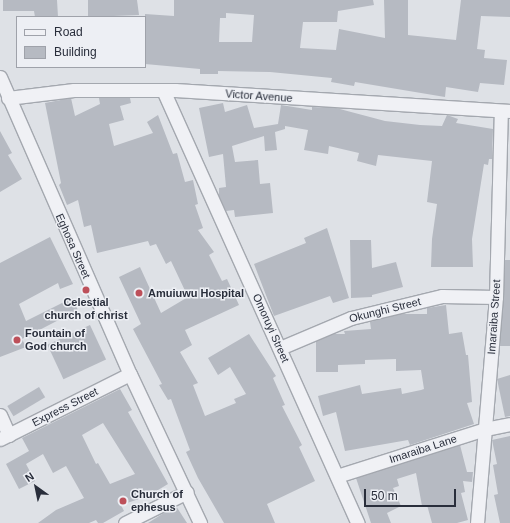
<!DOCTYPE html>
<style>
body{margin:0}
#map{position:relative;width:510px;height:523px;overflow:hidden;background:#dee1e6;font-family:Arial,sans-serif}
div>[style]{position:absolute}
.building>*{inset:0;background:#b6bac2;transform-origin:0 0}
.roads{filter:drop-shadow(1px 0 #a4a8af) drop-shadow(-1px 0 #a4a8af) drop-shadow(0 1px #a4a8af) drop-shadow(0 -1px #a4a8af)}
.minor>*{height:13px;margin:-6.5px;padding:0 6.5px;transform-origin:6.5px;border-radius:6.5px;background:#f0f1f5}
.dots>*{width:11px;height:11px;translate:-50% -50%;box-sizing:border-box;border:2px solid #edeff4;border-radius:50%}
span{translate:-50% -50%;white-space:nowrap;text-align:center;line-height:1.15;-webkit-text-stroke:3px #edeff4;paint-order:stroke}
.street-label{font-size:11px;color:#292e3b}
.poi-label{font-size:11px;color:#292e3b;font-weight:700}
.left{translate:0 -50%;text-align:left}
.legend{position:absolute;left:16px;top:16px;width:130px;height:52px;box-sizing:border-box;background:#edeff4;border:1px solid #9fa2aa;margin:0;padding:5px 7px;list-style:none;font-size:12px;color:#292e3b}
.legend li{display:flex;align-items:center;gap:8px;height:20px}
.legend b{width:20px;border:1px solid #9fa2aa}
.north{position:absolute;left:16px;top:467px;width:40px;height:40px;-webkit-text-stroke:3px #edeff4;paint-order:stroke;rotate:327deg;font-size:11px;font-weight:700;line-height:16px;text-align:center;color:#292e3b}
.north::after{content:'';display:block;margin:auto;width:14px;height:18px;background:#292e3b;clip-path:polygon(50% 0,100% 100%,50% 72%,0 100%)}
.scale{position:absolute;left:364px;top:489px;width:92px;height:18px;box-sizing:border-box;border:2px solid #292e3b;border-top:0;padding-left:5px;font-size:12px;line-height:14px;white-space:nowrap;color:#292e3b;-webkit-text-stroke:3px #edeff4;paint-order:stroke}
</style>
<div id="map">
<div class="building">
<div style="clip-path:polygon(3px 0,57px 0,58px 17px,35px 17px,34px 11px,3px 11px)"></div>
<div style="clip-path:polygon(88px 0,137px 0,139px 15px,88px 17px)"></div>
<div style="clip-path:polygon(evenodd,174px 0,373px 0,374px 5px,338px 11px,337px 22px,303px 22px,300px 48px,336px 50px,339px 29px,385px 38px,384px 0,408px 0,408px 35px,456px 40px,461px 0,510px 0,510px 17px,481px 16px,477px 49px,485px 50px,484px 58px,507px 60px,504px 85px,480px 83px,478px 92px,446px 87px,445px 97px,355px 82px,354px 86px,331px 82px,332px 78px,270px 72px,218px 71px,218px 74px,200px 74px,200px 69px,145px 64px,145px 14px,174px 16px,174px 0,226px 13px,254px 15px,252px 42px,219px 42px,220px 18px,226px 18px,226px 13px)"></div>
<div style="clip-path:polygon(71px 98px,75px 116px,100px 104px,99px 98px,130px 98px,131px 103px,120px 106px,124px 120px,109px 124px,114px 146px,153px 133px,147px 122px,158px 115px,173px 154px,177px 153px,185px 182px,193px 180px,198px 204px,195px 205px,203px 228px,198px 230px,214px 252px,209px 255px,222px 281px,227px 279px,239px 305px,185px 330px,192px 345px,180px 352px,198px 383px,193px 385px,205px 416px,236px 403px,234px 399px,246px 394px,230px 367px,218px 375px,208px 358px,249px 334px,276px 376px,273px 378px,285px 405px,282px 406px,302px 445px,299px 447px,315px 481px,267px 504px,275px 523px,224px 523px,198px 478px,186px 452px,190px 450px,171px 399px,168px 400px,159px 385px,162px 384px,133px 329px,141px 324px,119px 277px,140px 267px,161px 313px,188px 297px,171px 261px,166px 264px,156px 244px,150px 246px,148px 241px,97px 253px,91px 225px,84px 227px,78px 200px,67px 205px,59px 185px,61px 183px,45px 103px)"></div>
<div style="clip-path:polygon(223px 103px,225px 112px,247px 105px,254px 128px,278px 124px,281px 105px,312px 110px,312px 107px,336px 108px,385px 121px,420px 125px,442px 126px,447px 115px,458px 119px,456px 123px,493px 129px,492px 159px,489px 159px,488px 165px,484px 164px,472px 239px,473px 267px,431px 267px,432px 239px,437px 204px,427px 202px,432px 161px,378px 155px,376px 166px,357px 161px,359px 153px,329px 146px,328px 154px,304px 150px,308px 130px,285px 126px,285px 129px,275px 132px,277px 150px,265px 151px,264px 136px,232px 146px,235px 162px,258px 160px,260px 184px,270px 183px,273px 213px,235px 217px,234px 210px,226px 211px,219px 196px,219px 188px,226px 187px,223px 154px,209px 157px,199px 108px)"></div>
<div style="clip-path:polygon(0 131px,12px 153px,8px 155px,22px 179px,0 192px)"></div>
<div style="clip-path:polygon(327px 228px,349px 298px,333px 303px,330px 296px,274px 316px,254px 264px,306px 243px,304px 238px)"></div>
<div style="clip-path:polygon(50px 237px,73px 284px,60px 289px,58px 283px,19px 304px,26px 321px,72px 298px,78px 310px,22px 339px,26px 347px,0 357px,0 263px)"></div>
<div style="clip-path:polygon(350px 240px,371px 240px,372px 268px,396px 262px,403px 287px,372px 295px,372px 297px,351px 298px)"></div>
<div style="clip-path:polygon(505px 260px,510px 260px,510px 346px,500px 346px)"></div>
<div style="clip-path:polygon(446px 305px,449px 334px,462px 332px,466px 355px,468px 355px,472px 402px,467px 403px,474px 424px,410px 445px,408px 440px,345px 451px,336px 412px,323px 416px,318px 396px,360px 385px,362px 394px,401px 388px,402px 394px,421px 390px,424px 389px,421px 370px,396px 371px,396px 359px,365px 360px,365px 364px,338px 365px,338px 372px,316px 372px,316px 341px,334px 334px,345px 334px,344px 331px,371px 329px,370px 322px,400px 314px,427px 314px,427px 308px)"></div>
<div style="left:90px;top:325px;width:38px;height:47px;rotate:65deg"></div>
<div style="clip-path:polygon(510px 375px,510px 416px,505px 417px,497px 379px)"></div>
<div style="left:39px;top:387px;width:12px;height:37px;rotate:59deg"></div>
<div style="clip-path:polygon(evenodd,120px 389px,132px 410px,128px 412px,168px 484px,148px 496px,121px 505px,124px 511px,103px 523px,98px 523px,96px 520px,89px 523px,38px 523px,56px 510px,84px 498px,66px 466px,53px 473px,43px 454px,26px 464px,35px 481px,19px 489px,6px 464px,29px 451px,22px 438px,120px 389px,103px 423px,135px 474px,110px 484px,98px 463px,96px 464px,82px 435px,103px 423px)"></div>
<div style="clip-path:polygon(510px 436px,510px 523px,500px 523px,494px 495px,498px 494px,493px 465px,497px 464px,492px 440px)"></div>
<div style="clip-path:polygon(460px 445px,467px 472px,473px 472px,472px 482px,463px 481px,465px 492px,461px 493px,468px 520px,457px 523px,432px 523px,427px 505px,422px 506px,416px 473px,397px 479px,399px 486px,393px 488px,401px 506px,387px 513px,391px 523px,371px 523px,356px 478px)"></div>
<div style="clip-path:polygon(176px 506px,187px 523px,148px 523px,167px 511px)"></div>
</div>
<div class="roads">
<div class="minor">
<div style="left:0;top:77px;width:324px;rotate:66.4deg"></div>
<div style="left:130px;top:374px;width:165px;rotate:64.8deg"></div>
<div style="left:163px;top:90px;width:475px;rotate:65.8deg"></div>
<div style="left:8px;top:98px;width:66px;rotate:-6.9deg"></div>
<div style="left:74px;top:90px;width:101px"></div>
<div style="left:175px;top:90px;width:336px;rotate:3.6deg"></div>
<div style="left:280px;top:348px;width:77px;rotate:-22.9deg"></div>
<div style="left:351px;top:318px;width:94px;rotate:-13.6deg"></div>
<div style="left:442px;top:296px;width:54px;rotate:1.1deg"></div>
<div style="left:0;top:415px;width:22px;rotate:66deg"></div>
<div style="left:0;top:439px;width:145px;rotate:-26.6deg"></div>
<div style="left:337px;top:476px;width:155px;rotate:-17.6deg"></div>
<div style="left:485px;top:429px;width:25px;rotate:-11deg"></div>
<div style="left:125px;top:523px;width:69px;rotate:-26.6deg"></div>
<div style="left:477px;top:523px;width:227px;rotate:-85.2deg"></div>
<div style="left:496px;top:297px;width:186px;rotate:-88.5deg"></div>
</div>
</div>
<div class="dots">
<div style="left:86px;top:290px;background:#bd505a"></div>
<div style="left:139px;top:293px;background:#bd505a"></div>
<div style="left:17px;top:340px;background:#bd505a"></div>
<div style="left:123px;top:501px;background:#bd505a"></div>
</div>
<div class="street-label">
<span style="left:259px;top:96px;rotate:4deg">Victor Avenue</span>
<span style="left:73px;top:246px;rotate:66deg">Eghosa Street</span>
<span style="left:385px;top:310px;rotate:-14deg">Okunghi Street</span>
<span style="left:494px;top:317px;rotate:-86deg">Imaraiba Street</span>
<span style="left:271px;top:328px;rotate:66deg">Omoruyi Street</span>
<span style="left:65px;top:407px;rotate:-27deg">Express Street</span>
<span style="left:423px;top:449px;rotate:-18deg">Imaraiba Lane</span>
</div>
<div class="poi-label">
<span class="left" style="left:148px;top:293px">Amuiuwu Hospital</span>
<span style="left:86px;top:309px">Celestial<br>church of christ</span>
<span class="left" style="left:25px;top:340px">Fountain of<br>God church</span>
<span class="left" style="left:131px;top:501px">Church of<br>ephesus</span>
</div>
<ul class="legend">
<li><b style="height:5px;background:#f0f1f5"></b>Road</li>
<li><b style="height:11px;background:#b6bac2"></b>Building</li>
</ul>
<div class="north">N</div>
<div class="scale">50 m</div>
</div>
